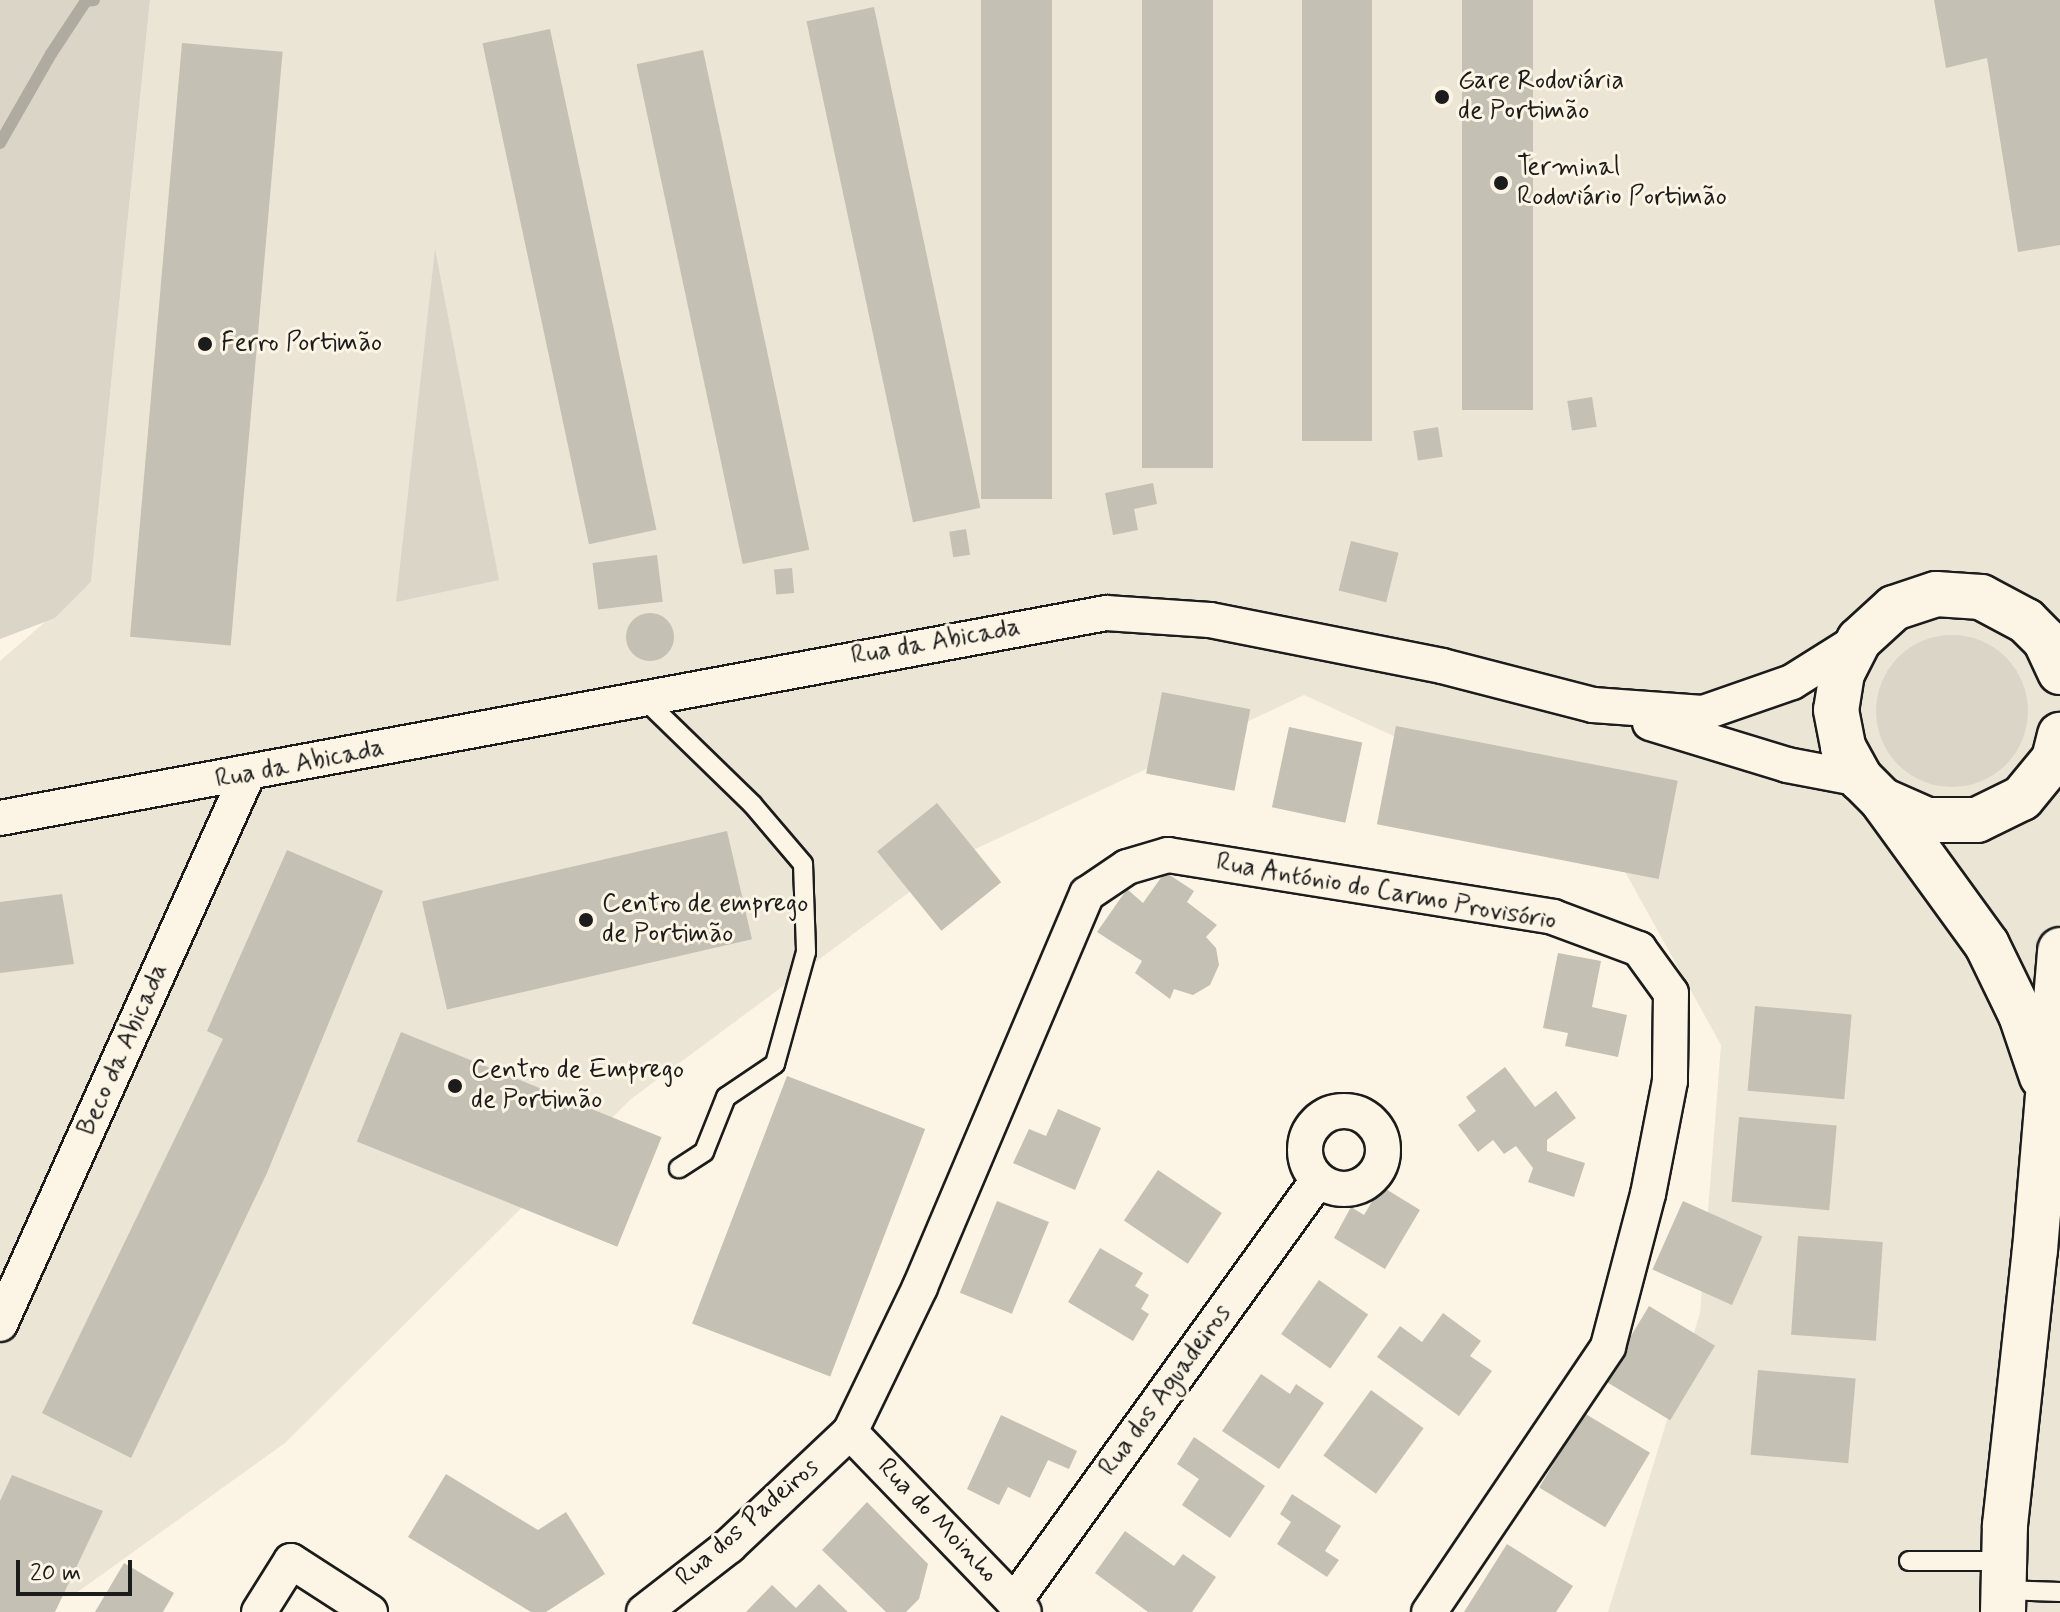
<!DOCTYPE html>
<meta charset="utf-8">
<style>
body{margin:0}
#map{position:relative;width:2060px;height:1612px;overflow:hidden;background:#fcf5e5;font-family:Mynerve,sans-serif}
div>[style]{position:absolute}
.built>*{inset:0;background:#ebe5d6}
.green>*{inset:0;background:#dbd5c8}
.round{border-radius:50%}
.stream>*{height:12px;margin:-6px;padding:0 6px;transform-origin:6px;border-radius:6px;background:#b0aba1}
.building>*{inset:0;background:#c4c0b3;transform-origin:0 0}
.roads{filter:drop-shadow(2px 0 #1c1c1c) drop-shadow(-2px 0 #1c1c1c) drop-shadow(0 2px #1c1c1c) drop-shadow(0 -2px #1c1c1c)}
.service>*{height:18px;margin:-9px;padding:0 9px;transform-origin:9px;border-radius:9px;background:#fcf5e5}
.minor>*{height:34px;margin:-17px;padding:0 17px;transform-origin:17px;border-radius:17px;background:#fcf5e5}
.minor>.ring{margin:-17px;padding:0;box-sizing:content-box;background:none;border:34px solid #fcf5e5;border-radius:50%}
.secondary>*{height:44px;margin:-22px;padding:0 22px;transform-origin:22px;border-radius:22px;background:#fcf5e5}
.dots>*{width:22px;height:22px;translate:-50% -50%;box-sizing:border-box;border:4px solid #fcf5e5;border-radius:50%}
span{translate:-50% -50%;white-space:nowrap;text-align:center;line-height:1.15;-webkit-text-stroke:6px #fcf5e5;paint-order:stroke}
.poi-label{font-size:26px;color:#1c1c1c}
.left{translate:0 -50%;text-align:left}
.street-label{font-size:26px;color:#1c1c1c}
.scale{position:absolute;left:16px;top:1560px;width:116px;height:36px;box-sizing:border-box;border:4px solid #1c1c1c;border-top:0;padding-left:10px;font-size:24px;line-height:28px;white-space:nowrap;color:#1c1c1c;-webkit-text-stroke:6px #fcf5e5;paint-order:stroke}
</style>
<div id="map">
<div class="built">
<div style="clip-path:polygon(150px 0,2060px 0,2060px 1612px,1608px 1612px,1700px 1313px,1721px 1045px,1603px 832px,1304px 695px,954px 859px,631px 1099px,285px 1443px,72px 1596px,0 1599px,0 661px,91px 582px)"></div>
</div>
<div class="green">
<div style="clip-path:polygon(0 0,150px 0,91px 582px,55px 618px,0 639px)"></div>
<div style="clip-path:polygon(435px 249px,499px 580px,396px 602px)"></div>
<div class="round" style="left:1876px;top:635px;width:152px;height:152px"></div>
</div>
<div class="stream">
<div style="left:0;top:143px;width:103px;rotate:-60.2deg"></div>
<div style="left:51px;top:54px;width:64px;rotate:-56.6deg"></div>
<div style="left:86px;top:1px;width:8px;rotate:-7deg"></div>
</div>
<div class="building">
<div style="left:981px;top:0;width:71px;height:499px"></div>
<div style="left:1142px;top:0;width:71px;height:468px"></div>
<div style="left:1302px;top:0;width:70px;height:441px"></div>
<div style="left:1462px;top:0;width:71px;height:410px"></div>
<div style="clip-path:polygon(1934px 0,2060px 0,2060px 245px,2018px 252px,1987px 58px,1946px 68px)"></div>
<div style="left:874px;top:7px;width:512px;height:69px;rotate:78deg"></div>
<div style="left:550px;top:29px;width:512px;height:69px;rotate:78deg"></div>
<div style="left:182px;top:43px;width:101px;height:596px;rotate:5deg"></div>
<div style="left:703px;top:50px;width:511px;height:68px;rotate:78deg"></div>
<div style="left:1592px;top:397px;width:30px;height:25px;rotate:81deg"></div>
<div style="left:1438px;top:427px;width:30px;height:25px;rotate:81deg"></div>
<div style="clip-path:polygon(1153px 483px,1157px 504px,1134px 509px,1138px 530px,1113px 535px,1105px 493px)"></div>
<div style="left:966px;top:529px;width:26px;height:17px;rotate:81deg"></div>
<div style="left:1351px;top:541px;width:49px;height:51px;rotate:14deg"></div>
<div style="left:657px;top:555px;width:47px;height:65px;rotate:83deg"></div>
<div style="left:792px;top:568px;width:25px;height:18px;rotate:85deg"></div>
<div class="round" style="left:626px;top:613px;width:48px;height:48px"></div>
<div style="left:1162px;top:692px;width:90px;height:83px;rotate:11deg"></div>
<div style="left:1396px;top:726px;width:287px;height:100px;rotate:11deg"></div>
<div style="left:1289px;top:727px;width:75px;height:82px;rotate:12deg"></div>
<div style="left:937px;top:803px;width:102px;height:77px;rotate:51deg"></div>
<div style="left:727px;top:831px;width:111px;height:313px;rotate:77deg"></div>
<div style="clip-path:polygon(287px 850px,383px 891px,267px 1173px,131px 1458px,42px 1413px,223px 1039px,207px 1031px)"></div>
<div style="clip-path:polygon(1165px 872px,1194px 891px,1187px 902px,1217px 925px,1206px 937px,1216px 948px,1219px 965px,1210px 985px,1193px 995px,1174px 989px,1170px 999px,1135px 973px,1142px 961px,1097px 932px,1127px 889px,1143px 903px)"></div>
<div style="clip-path:polygon(62px 894px,74px 964px,0 973px,0 902px)"></div>
<div style="clip-path:polygon(1558px 953px,1601px 961px,1592px 1007px,1627px 1015px,1618px 1057px,1565px 1046px,1568px 1033px,1543px 1028px)"></div>
<div style="left:1755px;top:1006px;width:97px;height:85px;rotate:5deg"></div>
<div style="left:401px;top:1032px;width:281px;height:118px;rotate:22deg"></div>
<div style="clip-path:polygon(1505px 1067px,1535px 1107px,1556px 1091px,1576px 1118px,1547px 1140px,1547px 1151px,1585px 1163px,1574px 1197px,1528px 1182px,1533px 1168px,1516px 1146px,1504px 1154px,1493px 1140px,1478px 1152px,1458px 1125px,1476px 1111px,1466px 1097px)"></div>
<div style="left:787px;top:1076px;width:148px;height:265px;rotate:21deg"></div>
<div style="clip-path:polygon(1058px 1109px,1101px 1128px,1075px 1190px,1013px 1163px,1029px 1129px,1046px 1136px)"></div>
<div style="left:1739px;top:1117px;width:98px;height:85px;rotate:5deg"></div>
<div style="left:1158px;top:1170px;width:77px;height:61px;rotate:34deg"></div>
<div style="clip-path:polygon(1381px 1186px,1420px 1210px,1385px 1269px,1334px 1238px,1351px 1207px,1364px 1215px)"></div>
<div style="left:997px;top:1201px;width:56px;height:99px;rotate:22deg"></div>
<div style="left:1683px;top:1201px;width:87px;height:75px;rotate:24deg"></div>
<div style="left:1798px;top:1236px;width:85px;height:99px;rotate:4deg"></div>
<div style="clip-path:polygon(1100px 1248px,1143px 1273px,1135px 1286px,1149px 1295px,1141px 1309px,1149px 1314px,1133px 1341px,1068px 1302px)"></div>
<div style="left:1319px;top:1280px;width:60px;height:66px;rotate:35deg"></div>
<div style="left:1649px;top:1306px;width:77px;height:87px;rotate:31deg"></div>
<div style="clip-path:polygon(1443px 1313px,1481px 1341px,1470px 1356px,1492px 1371px,1459px 1416px,1377px 1357px,1400px 1326px,1422px 1342px)"></div>
<div style="left:1758px;top:1370px;width:98px;height:85px;rotate:5deg"></div>
<div style="clip-path:polygon(1261px 1374px,1290px 1394px,1296px 1384px,1324px 1403px,1279px 1469px,1222px 1431px)"></div>
<div style="left:1371px;top:1390px;width:65px;height:81px;rotate:36deg"></div>
<div style="left:1584px;top:1413px;width:77px;height:87px;rotate:31deg"></div>
<div style="clip-path:polygon(1001px 1415px,1077px 1451px,1069px 1469px,1048px 1460px,1030px 1498px,1008px 1487px,999px 1505px,967px 1489px)"></div>
<div style="clip-path:polygon(1194px 1437px,1265px 1486px,1230px 1538px,1182px 1505px,1199px 1479px,1177px 1464px)"></div>
<div style="clip-path:polygon(446px 1474px,538px 1530px,566px 1512px,605px 1574px,546px 1612px,531px 1612px,408px 1537px)"></div>
<div style="clip-path:polygon(12px 1475px,103px 1511px,55px 1612px,0 1612px,0 1501px)"></div>
<div style="clip-path:polygon(1292px 1494px,1341px 1526px,1325px 1551px,1339px 1560px,1327px 1577px,1277px 1544px,1291px 1522px,1280px 1514px)"></div>
<div style="clip-path:polygon(867px 1502px,928px 1564px,919px 1599px,906px 1612px,886px 1612px,822px 1550px)"></div>
<div style="clip-path:polygon(1125px 1531px,1174px 1566px,1183px 1554px,1216px 1577px,1192px 1612px,1148px 1612px,1095px 1573px)"></div>
<div style="clip-path:polygon(1507px 1544px,1573px 1586px,1556px 1612px,1464px 1612px)"></div>
<div style="clip-path:polygon(124px 1563px,174px 1593px,163px 1612px,95px 1612px)"></div>
<div style="clip-path:polygon(819px 1584px,848px 1612px,746px 1612px,772px 1585px,796px 1608px)"></div>
</div>
<div class="roads">
<div class="service">
<div style="left:644px;top:699px;width:151px;rotate:44.2deg"></div>
<div style="left:752px;top:804px;width:79px;rotate:49.6deg"></div>
<div style="left:803px;top:864px;width:88px;rotate:88deg"></div>
<div style="left:806px;top:952px;width:116px;rotate:105.5deg"></div>
<div style="left:775px;top:1064px;width:59px;rotate:146deg"></div>
<div style="left:726px;top:1097px;width:59px;rotate:111.8deg"></div>
<div style="left:704px;top:1152px;width:30px;rotate:147deg"></div>
<div style="left:1909px;top:1561px;width:95px"></div>
<div style="left:2003px;top:1590px;width:57px;rotate:2deg"></div>
</div>
<div class="minor">
<div style="left:1650px;top:723px;width:143px;rotate:17deg"></div>
<div style="left:1787px;top:765px;width:75px;rotate:10.7deg"></div>
<div style="left:0;top:818px;width:1125px;rotate:-10.5deg"></div>
<div style="left:1106px;top:613px;width:104px;rotate:3.9deg"></div>
<div style="left:1210px;top:620px;width:237px;rotate:11.2deg"></div>
<div style="left:1442px;top:666px;width:156px;rotate:14.5deg"></div>
<div style="left:1593px;top:705px;width:110px;rotate:4.2deg"></div>
<div style="left:1703px;top:713px;width:94px;rotate:-19.2deg"></div>
<div style="left:1792px;top:682px;width:79px;rotate:-32.1deg"></div>
<div class="ring" style="left:1305px;top:1111px;width:44px;height:44px"></div>
<div style="left:0;top:1324px;width:601px;rotate:-65.74deg"></div>
<div style="left:850px;top:1432px;width:250px;rotate:46deg"></div>
<div style="left:1014px;top:1602px;width:520px;rotate:-54.23deg"></div>
<div style="left:259px;top:1612px;width:60px;rotate:-57.9deg"></div>
<div style="left:291px;top:1561px;width:94px;rotate:32.8deg"></div>
<div style="left:644px;top:1612px;width:108px;rotate:-37.8deg"></div>
<div style="left:729px;top:1546px;width:166px;rotate:-43.3deg"></div>
<div style="left:850px;top:1432px;width:161px;rotate:-64.2deg"></div>
<div style="left:920px;top:1287px;width:427px;rotate:-67deg"></div>
<div style="left:1087px;top:894px;width:48px;rotate:-34deg"></div>
<div style="left:1127px;top:867px;width:43px;rotate:-16.3deg"></div>
<div style="left:1168px;top:855px;width:390px;rotate:9.1deg"></div>
<div style="left:1553px;top:917px;width:92px;rotate:20.4deg"></div>
<div style="left:1639px;top:949px;width:54px;rotate:54deg"></div>
<div style="left:1671px;top:993px;width:88px;rotate:90.7deg"></div>
<div style="left:1670px;top:1081px;width:115px;rotate:101deg"></div>
<div style="left:1648px;top:1194px;width:158px;rotate:104.7deg"></div>
<div style="left:1608px;top:1347px;width:320px;rotate:124deg"></div>
</div>
<div class="secondary">
<div style="left:2060px;top:672px;width:35px;rotate:-115deg"></div>
<div style="left:2045px;top:640px;width:27px;rotate:-135deg"></div>
<div style="left:2026px;top:621px;width:51px;rotate:-151.9deg"></div>
<div style="left:1981px;top:597px;width:45px;rotate:-176.2deg"></div>
<div style="left:1936px;top:594px;width:44px;rotate:161.6deg"></div>
<div style="left:1894px;top:608px;width:47px;rotate:137.6deg"></div>
<div style="left:1859px;top:640px;width:37px;rotate:117deg"></div>
<div style="left:1842px;top:673px;width:37px;rotate:99deg"></div>
<div style="left:1836px;top:710px;width:38px;rotate:79deg"></div>
<div style="left:1843px;top:747px;width:37px;rotate:61deg"></div>
<div style="left:1861px;top:779px;width:30px;rotate:45deg"></div>
<div style="left:1882px;top:800px;width:49px;rotate:24deg"></div>
<div style="left:1927px;top:820px;width:50px"></div>
<div style="left:1977px;top:820px;width:50px;rotate:-26.1deg"></div>
<div style="left:2022px;top:798px;width:50px;rotate:-50.6deg"></div>
<div style="left:2054px;top:759px;width:25px;rotate:-76deg"></div>
<div style="left:1884px;top:803px;width:175px;rotate:54deg"></div>
<div style="left:1987px;top:945px;width:78px;rotate:64.1deg"></div>
<div style="left:2021px;top:1015px;width:65px;rotate:71.3deg"></div>
<div style="left:2003px;top:1612px;width:87px;rotate:-88.7deg"></div>
<div style="left:2005px;top:1525px;width:277px;rotate:-83.8deg"></div>
<div style="left:2035px;top:1250px;width:301px;rotate:-85.2deg"></div>
</div>
</div>
<div class="dots">
<div style="left:1442px;top:97px;background:#1c1c1c"></div>
<div style="left:1501px;top:183px;background:#1c1c1c"></div>
<div style="left:205px;top:344px;background:#1c1c1c"></div>
<div style="left:586px;top:920px;background:#1c1c1c"></div>
<div style="left:455px;top:1086px;background:#1c1c1c"></div>
</div>
<div class="poi-label">
<span class="left" style="left:1458px;top:97px">Gare Rodoviária<br>de Portimão</span>
<span class="left" style="left:1517px;top:183px">Terminal<br>Rodoviário Portimão</span>
<span class="left" style="left:221px;top:344px">Ferro Portimão</span>
<span class="left" style="left:602px;top:920px">Centro de emprego<br>de Portimão</span>
<span class="left" style="left:471px;top:1086px">Centro de Emprego<br>de Portimão</span>
</div>
<div class="street-label">
<span style="left:936px;top:643px;rotate:-10deg">Rua da Abicada</span>
<span style="left:300px;top:765px;rotate:-11deg">Rua da Abicada</span>
<span style="left:1386px;top:893px;rotate:10deg">Rua António do Carmo Provisório</span>
<span style="left:124px;top:1050px;rotate:-66deg">Beco da Abicada</span>
<span style="left:1166px;top:1391px;rotate:-54deg">Rua dos Aguadeiros</span>
<span style="left:937px;top:1521px;rotate:46deg">Rua do Moinho</span>
<span style="left:748px;top:1523px;rotate:-41deg">Rua dos Padeiros</span>
</div>
<div class="scale">20 m</div>
</div>
